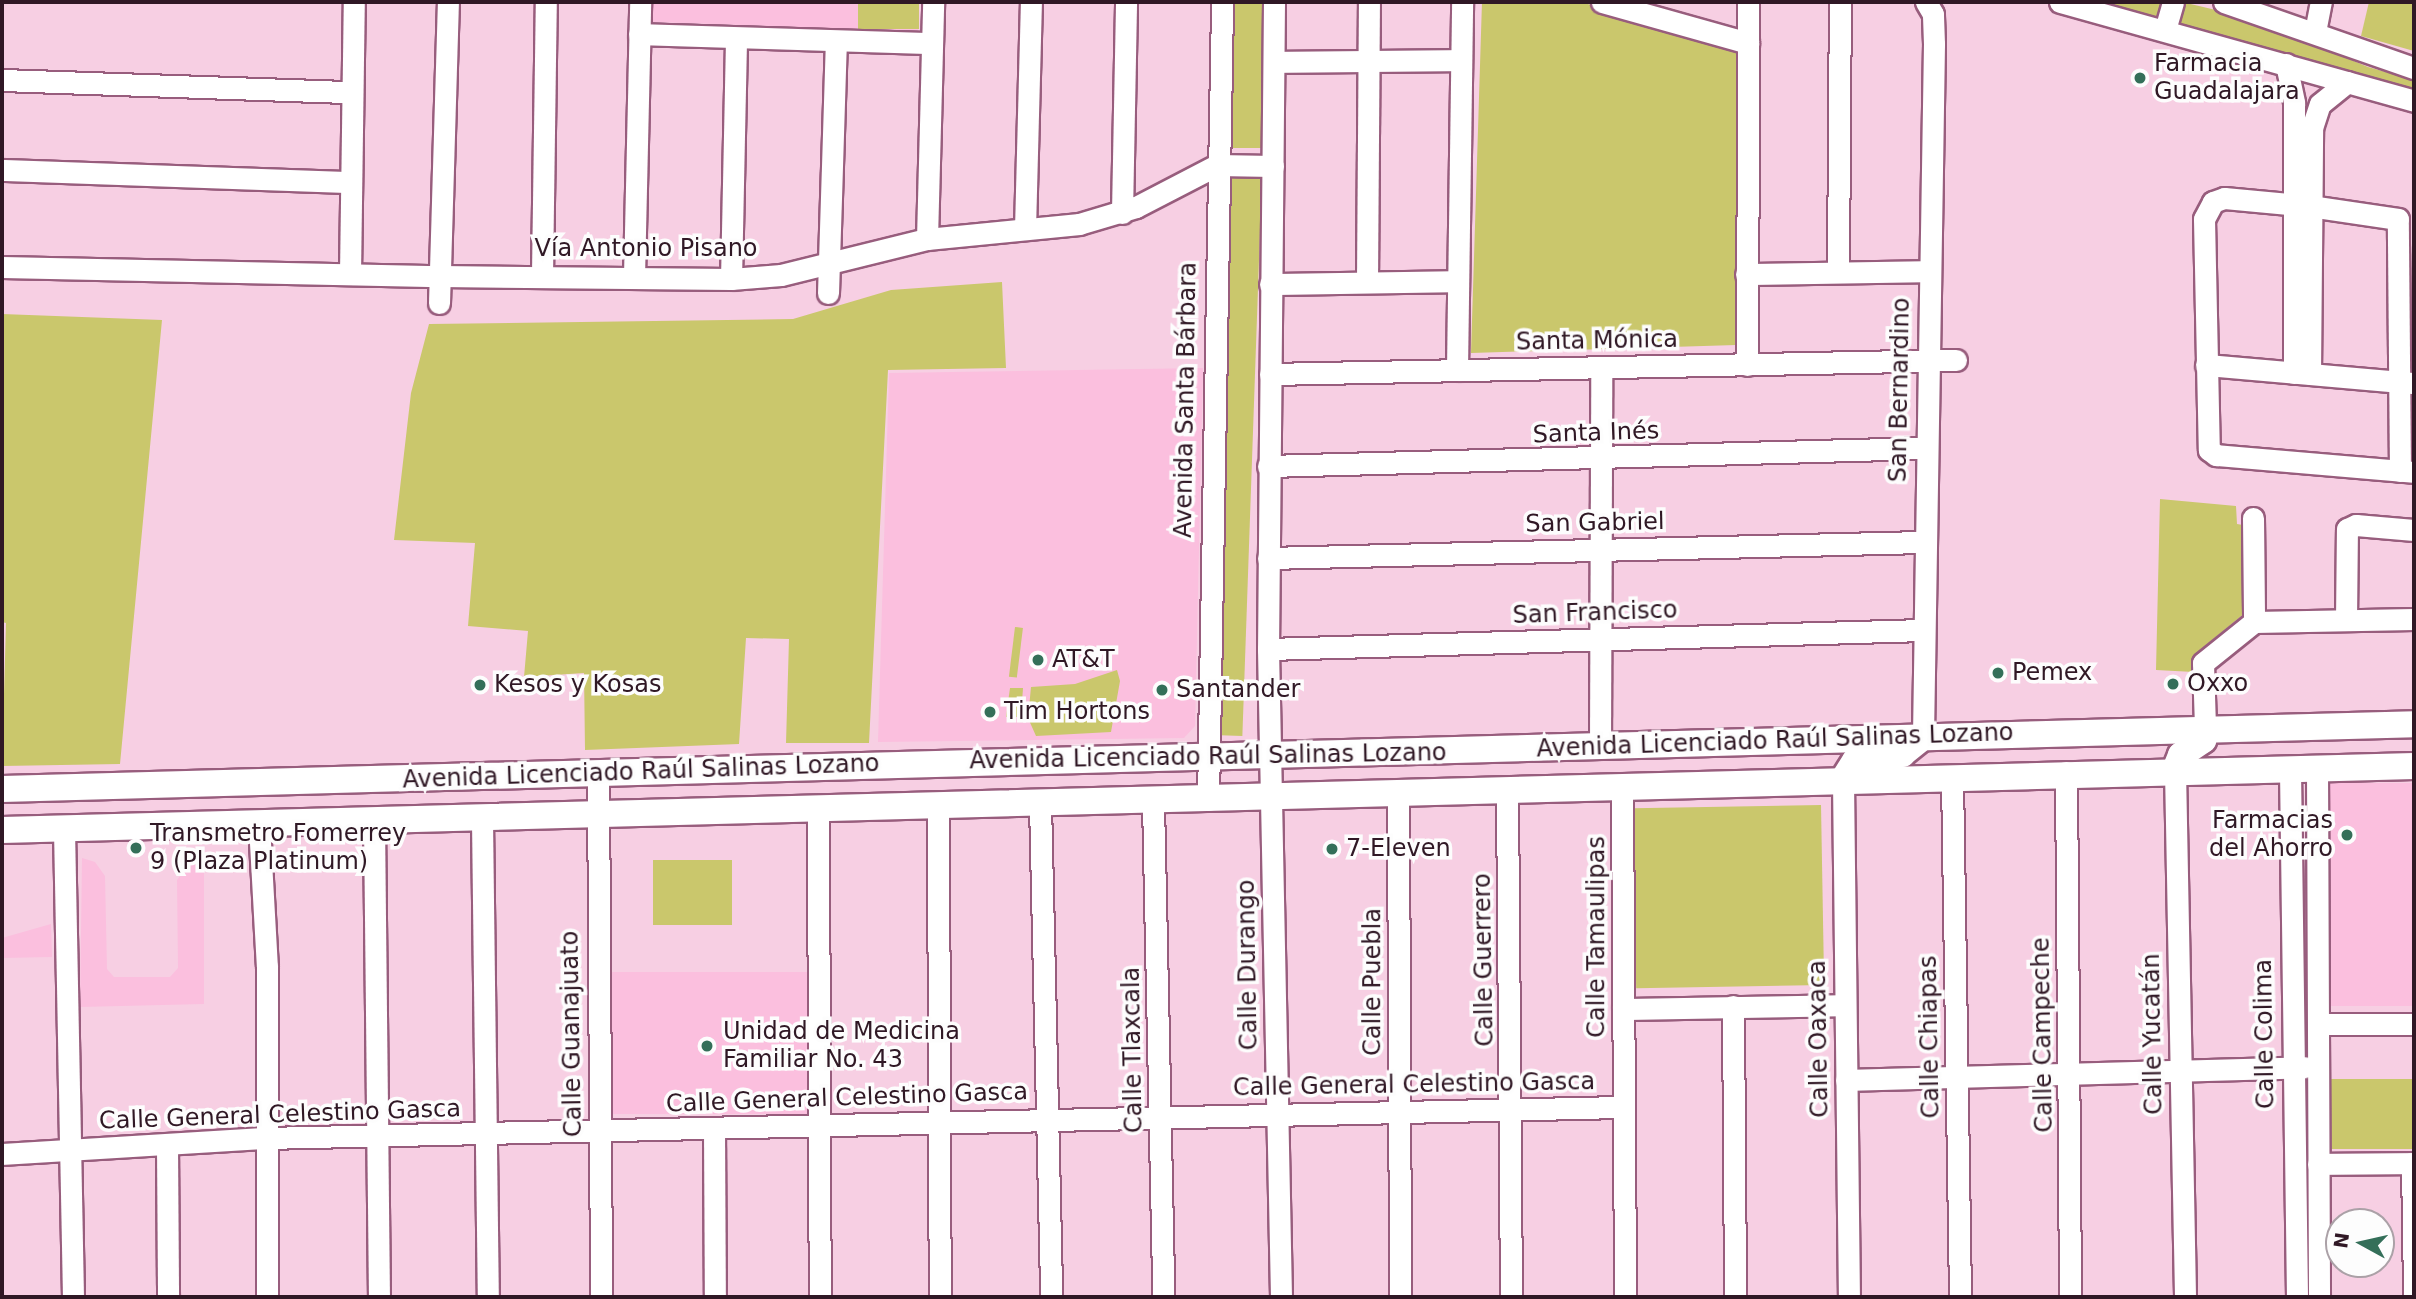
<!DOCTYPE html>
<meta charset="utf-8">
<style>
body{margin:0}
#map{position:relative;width:2416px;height:1299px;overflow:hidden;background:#f7cfe3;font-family:"DejaVu Sans",sans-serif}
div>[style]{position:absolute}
.built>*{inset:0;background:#fbbfde;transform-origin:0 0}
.green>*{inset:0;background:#cac76c;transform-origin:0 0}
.roads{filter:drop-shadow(2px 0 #985d7d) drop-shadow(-2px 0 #985d7d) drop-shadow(0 2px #985d7d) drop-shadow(0 -2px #985d7d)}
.minor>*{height:21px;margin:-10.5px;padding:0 10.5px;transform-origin:10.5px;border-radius:10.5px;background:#fff}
.major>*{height:26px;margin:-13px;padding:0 13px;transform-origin:13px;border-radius:13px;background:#fff}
.dots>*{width:19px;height:19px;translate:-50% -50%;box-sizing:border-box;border:4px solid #fdfdfd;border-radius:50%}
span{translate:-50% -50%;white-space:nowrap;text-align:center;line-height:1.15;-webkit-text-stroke:7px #fdfdfd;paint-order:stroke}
.poi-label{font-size:24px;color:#301825}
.left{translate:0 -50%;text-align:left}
.right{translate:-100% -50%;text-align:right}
.street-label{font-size:24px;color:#301825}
.frame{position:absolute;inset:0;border:4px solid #301825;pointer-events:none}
.north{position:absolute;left:2325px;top:1208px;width:70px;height:70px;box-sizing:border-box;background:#fdfdfd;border:2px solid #aba1a7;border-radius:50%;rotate:278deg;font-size:19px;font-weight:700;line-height:28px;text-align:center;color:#301825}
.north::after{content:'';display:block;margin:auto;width:24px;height:32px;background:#346f59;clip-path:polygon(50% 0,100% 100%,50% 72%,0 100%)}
</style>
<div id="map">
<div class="built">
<div style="clip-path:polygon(653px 2px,919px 2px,918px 31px,652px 22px)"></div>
<div style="clip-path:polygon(1203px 368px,1195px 726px,1184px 738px,878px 742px,889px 373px)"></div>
<div style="left:2414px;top:783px;width:223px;height:86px;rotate:90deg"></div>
<div style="clip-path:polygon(82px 858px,95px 862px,105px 876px,107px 969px,114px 977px,170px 977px,178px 968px,177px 880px,192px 860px,204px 858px,204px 1004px,80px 1007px)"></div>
<div style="clip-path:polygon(51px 924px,52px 957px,2px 958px,2px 938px)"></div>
<div style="left:808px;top:972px;width:142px;height:202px;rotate:90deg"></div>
</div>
<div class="green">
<div style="left:858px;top:2px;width:61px;height:27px"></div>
<div style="left:1233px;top:2px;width:29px;height:146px"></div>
<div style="clip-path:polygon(1482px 2px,1581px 2px,1741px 49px,1736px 345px,1471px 353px)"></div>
<div style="clip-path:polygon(2096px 2px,2161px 2px,2156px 20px)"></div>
<div style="clip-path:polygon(2182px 2px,2254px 19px,2368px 67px,2414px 80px,2414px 91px,2176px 23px)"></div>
<div style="clip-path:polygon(2369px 2px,2414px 2px,2414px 51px,2361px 36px)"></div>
<div style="left:1225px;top:173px;width:37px;height:562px;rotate:2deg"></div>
<div style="clip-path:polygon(1002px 282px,1006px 368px,888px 370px,869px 743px,786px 743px,789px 639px,746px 638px,739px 744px,585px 750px,584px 673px,524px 677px,528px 631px,468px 626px,475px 543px,394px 540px,411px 393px,429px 324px,793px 319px,891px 290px)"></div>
<div style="clip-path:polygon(2px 314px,162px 320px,120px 764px,2px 766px,6px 623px,2px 622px)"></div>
<div style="clip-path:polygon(2160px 499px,2236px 506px,2237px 524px,2243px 525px,2245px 613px,2195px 654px,2194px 672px,2156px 670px)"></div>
<div style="left:1015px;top:627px;width:8px;height:50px;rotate:7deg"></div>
<div style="clip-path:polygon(1117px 670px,1120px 681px,1111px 732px,1036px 736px,1028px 718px,1031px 687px,1075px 684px)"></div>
<div style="clip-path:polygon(1010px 688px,1023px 688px,1021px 717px,1006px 717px)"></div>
<div style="left:1821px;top:805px;width:180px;height:188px;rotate:89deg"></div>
<div style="left:732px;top:860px;width:65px;height:79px;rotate:90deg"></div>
<div style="left:2414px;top:1079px;width:70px;height:83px;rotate:90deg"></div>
</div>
<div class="roads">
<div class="minor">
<div style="left:1274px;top:2px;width:647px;rotate:90.53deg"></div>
<div style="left:1268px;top:649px;width:648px;rotate:88.85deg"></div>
<div style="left:1602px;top:2px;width:152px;rotate:15.7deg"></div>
<div style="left:2060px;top:2px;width:368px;rotate:15.6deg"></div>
<div style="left:2224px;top:2px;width:201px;rotate:19.2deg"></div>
<div style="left:2165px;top:30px;width:29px;rotate:-74deg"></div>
<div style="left:2315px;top:32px;width:31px;rotate:-79deg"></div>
<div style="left:639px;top:34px;width:293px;rotate:1.8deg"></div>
<div style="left:1275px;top:62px;width:186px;rotate:-0.6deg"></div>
<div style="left:2286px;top:64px;width:40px;rotate:78deg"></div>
<div style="left:2294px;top:103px;width:270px;rotate:90deg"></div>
<div style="left:2px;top:80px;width:350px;rotate:2deg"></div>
<div style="left:2px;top:170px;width:348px;rotate:2deg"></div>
<div style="left:1122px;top:213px;width:211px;rotate:-88.9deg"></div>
<div style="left:1025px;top:229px;width:227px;rotate:-88.5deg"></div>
<div style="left:927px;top:239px;width:237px;rotate:-88.5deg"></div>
<div style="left:2px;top:267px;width:438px;rotate:1.2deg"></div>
<div style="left:440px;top:276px;width:291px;rotate:0.6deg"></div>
<div style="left:731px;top:279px;width:50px;rotate:-4.6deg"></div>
<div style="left:781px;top:275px;width:150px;rotate:-13.9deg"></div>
<div style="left:927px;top:239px;width:153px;rotate:-5.6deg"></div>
<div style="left:1079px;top:224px;width:59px;rotate:-16.6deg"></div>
<div style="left:1136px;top:207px;width:91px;rotate:-27.4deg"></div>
<div style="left:1217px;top:165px;width:56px;rotate:1deg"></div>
<div style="left:1838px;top:271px;width:269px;rotate:-89.6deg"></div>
<div style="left:350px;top:274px;width:272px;rotate:-89.2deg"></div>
<div style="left:1746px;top:274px;width:182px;rotate:-0.9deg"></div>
<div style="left:542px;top:275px;width:273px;rotate:-89.2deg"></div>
<div style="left:634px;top:276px;width:274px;rotate:-88.7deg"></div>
<div style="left:731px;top:279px;width:241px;rotate:-88.8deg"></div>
<div style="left:1367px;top:282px;width:280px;rotate:-89.6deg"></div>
<div style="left:1270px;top:284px;width:187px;rotate:-0.9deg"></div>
<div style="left:828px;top:293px;width:251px;rotate:-88.2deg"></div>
<div style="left:439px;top:303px;width:301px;rotate:-88.3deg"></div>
<div style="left:1747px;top:365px;width:363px;rotate:-89.8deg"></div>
<div style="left:2206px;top:365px;width:208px;rotate:5deg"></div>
<div style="left:1457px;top:370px;width:368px;rotate:-89.2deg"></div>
<div style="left:1270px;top:374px;width:686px;rotate:-1.17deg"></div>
<div style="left:2310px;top:374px;width:246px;rotate:-89.5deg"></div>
<div style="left:2312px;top:128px;width:25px;rotate:-72deg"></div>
<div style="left:2320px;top:104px;width:35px;rotate:-39deg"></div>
<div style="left:1268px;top:466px;width:657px;rotate:-1.57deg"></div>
<div style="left:2400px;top:471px;width:252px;rotate:-90.5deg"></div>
<div style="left:2398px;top:219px;width:89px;rotate:-171.6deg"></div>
<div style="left:2310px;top:206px;width:86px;rotate:-174.7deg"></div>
<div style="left:2224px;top:198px;width:12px;rotate:160deg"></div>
<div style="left:2213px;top:202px;width:19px;rotate:118deg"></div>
<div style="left:2204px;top:219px;width:231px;rotate:88.8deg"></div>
<div style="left:2209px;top:450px;width:9px;rotate:36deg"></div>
<div style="left:2216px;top:455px;width:199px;rotate:4.9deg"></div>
<div style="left:2253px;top:518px;width:104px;rotate:89.4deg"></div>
<div style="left:1268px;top:558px;width:657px;rotate:-1.4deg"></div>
<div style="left:2346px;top:620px;width:91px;rotate:-89.4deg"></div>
<div style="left:2347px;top:529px;width:10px;rotate:-24deg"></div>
<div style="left:2356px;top:525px;width:58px;rotate:4.9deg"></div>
<div style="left:1268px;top:649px;width:655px;rotate:-1.66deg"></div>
<div style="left:2205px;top:727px;width:64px;rotate:-91.8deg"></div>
<div style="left:2203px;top:663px;width:65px;rotate:-38.8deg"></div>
<div style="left:2254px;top:622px;width:160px;rotate:-1.1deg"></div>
<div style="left:1923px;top:736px;width:692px;rotate:-89.09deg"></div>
<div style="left:1934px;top:44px;width:30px;rotate:-92deg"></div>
<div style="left:1933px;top:14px;width:14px;rotate:-120deg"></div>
<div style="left:1600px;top:746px;width:379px;rotate:-89.8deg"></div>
<div style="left:2317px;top:769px;width:528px;rotate:89.78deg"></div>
<div style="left:2175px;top:770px;width:527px;rotate:88.91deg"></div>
<div style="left:2290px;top:770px;width:527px;rotate:89.24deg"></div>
<div style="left:598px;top:771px;width:526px;rotate:89.67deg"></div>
<div style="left:2066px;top:772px;width:525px;rotate:89.56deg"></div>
<div style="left:1952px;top:776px;width:521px;rotate:89.12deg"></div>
<div style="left:1843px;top:780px;width:517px;rotate:89.34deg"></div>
<div style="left:1622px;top:786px;width:511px;rotate:89.66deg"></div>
<div style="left:1507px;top:790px;width:507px;rotate:89.55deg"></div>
<div style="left:1398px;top:793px;width:504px;rotate:89.77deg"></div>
<div style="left:1208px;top:800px;width:798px;rotate:-88.99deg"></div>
<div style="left:1153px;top:801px;width:496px;rotate:88.8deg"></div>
<div style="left:1040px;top:802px;width:495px;rotate:88.7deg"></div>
<div style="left:938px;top:804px;width:493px;rotate:89.8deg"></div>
<div style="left:818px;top:808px;width:489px;rotate:89.8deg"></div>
<div style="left:482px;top:819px;width:478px;rotate:89.3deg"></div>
<div style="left:374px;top:822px;width:475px;rotate:89.4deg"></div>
<div style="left:259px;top:825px;width:141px;rotate:86.8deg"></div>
<div style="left:267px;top:966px;width:331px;rotate:90deg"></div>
<div style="left:64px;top:829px;width:468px;rotate:88.9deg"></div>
<div style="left:1733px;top:1006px;width:291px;rotate:89.6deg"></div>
<div style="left:1623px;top:1009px;width:221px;rotate:-1deg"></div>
<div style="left:2318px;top:1024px;width:96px"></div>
<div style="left:1846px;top:1080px;width:459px;rotate:-1.6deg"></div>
<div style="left:714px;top:1128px;width:169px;rotate:89.7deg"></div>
<div style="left:167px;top:1145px;width:152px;rotate:89.6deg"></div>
<div style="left:2px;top:1154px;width:263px;rotate:-3.5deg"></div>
<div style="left:265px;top:1138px;width:1359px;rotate:-1.31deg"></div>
<div style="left:2412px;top:1163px;width:134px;rotate:89.1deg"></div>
<div style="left:2318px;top:1164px;width:96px;rotate:-0.6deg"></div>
</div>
<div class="major">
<div style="left:2175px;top:770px;width:16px;rotate:-68deg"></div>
<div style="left:2181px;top:755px;width:27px;rotate:-34deg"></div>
<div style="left:2203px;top:740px;width:13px;rotate:-81deg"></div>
<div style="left:1843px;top:780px;width:22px;rotate:-58deg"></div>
<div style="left:1855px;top:761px;width:48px;rotate:-8.5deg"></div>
<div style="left:1902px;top:754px;width:26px;rotate:-39deg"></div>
<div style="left:2px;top:789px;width:2413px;rotate:-1.54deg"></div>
<div style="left:2px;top:830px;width:2413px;rotate:-1.52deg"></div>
</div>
</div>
<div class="dots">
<div style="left:2140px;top:78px;background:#346f59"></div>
<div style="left:1038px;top:660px;background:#346f59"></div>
<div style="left:1998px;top:673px;background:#346f59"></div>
<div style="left:2173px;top:684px;background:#346f59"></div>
<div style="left:480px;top:685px;background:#346f59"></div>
<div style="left:1162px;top:690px;background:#346f59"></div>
<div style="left:990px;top:712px;background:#346f59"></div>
<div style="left:2347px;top:835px;background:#346f59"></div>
<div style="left:136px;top:848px;background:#346f59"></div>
<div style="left:1332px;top:849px;background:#346f59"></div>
<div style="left:707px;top:1046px;background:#346f59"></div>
</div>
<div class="poi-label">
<span class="left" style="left:2154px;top:78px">Farmacia<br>Guadalajara</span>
<span class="left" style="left:1052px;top:660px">AT&amp;T</span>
<span class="left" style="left:2012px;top:673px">Pemex</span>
<span class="left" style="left:2187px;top:684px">Oxxo</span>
<span class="left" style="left:494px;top:685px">Kesos y Kosas</span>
<span class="left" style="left:1176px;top:690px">Santander</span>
<span class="left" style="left:1004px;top:712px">Tim Hortons</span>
<span class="right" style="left:2333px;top:835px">Farmacias<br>del Ahorro</span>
<span class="left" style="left:150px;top:848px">Transmetro Fomerrey<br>9 (Plaza Platinum)</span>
<span class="left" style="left:1346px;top:849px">7-Eleven</span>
<span class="left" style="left:723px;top:1046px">Unidad de Medicina<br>Familiar No. 43</span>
</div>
<div class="street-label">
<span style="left:646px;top:249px">Vía Antonio Pisano</span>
<span style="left:1597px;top:341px;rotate:-1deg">Santa Mónica</span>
<span style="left:1900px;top:390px;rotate:-89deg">San Bernardino</span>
<span style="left:1186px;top:400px;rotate:-89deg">Avenida Santa Bárbara</span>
<span style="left:1596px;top:433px;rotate:-2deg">Santa Inés</span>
<span style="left:1595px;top:523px;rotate:-1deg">San Gabriel</span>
<span style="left:1595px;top:613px;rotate:-2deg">San Francisco</span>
<span style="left:1775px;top:741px;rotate:-2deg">Avenida Licenciado Raúl Salinas Lozano</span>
<span style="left:1208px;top:757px;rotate:-1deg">Avenida Licenciado Raúl Salinas Lozano</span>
<span style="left:641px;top:772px;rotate:-2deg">Avenida Licenciado Raúl Salinas Lozano</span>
<span style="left:1597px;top:937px;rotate:-90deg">Calle Tamaulipas</span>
<span style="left:1484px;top:960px;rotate:-91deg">Calle Guerrero</span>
<span style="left:1248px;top:965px;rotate:-91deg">Calle Durango</span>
<span style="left:1373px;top:982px;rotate:-90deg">Calle Puebla</span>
<span style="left:572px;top:1034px;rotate:-91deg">Calle Guanajuato</span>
<span style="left:2153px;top:1034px;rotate:-91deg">Calle Yucatán</span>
<span style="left:2265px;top:1034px;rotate:-91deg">Calle Colima</span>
<span style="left:2043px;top:1035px;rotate:-91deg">Calle Campeche</span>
<span style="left:1930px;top:1037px;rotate:-91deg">Calle Chiapas</span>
<span style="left:1819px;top:1039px;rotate:-91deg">Calle Oaxaca</span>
<span style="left:1133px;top:1050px;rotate:-91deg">Calle Tlaxcala</span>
<span style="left:1414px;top:1085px;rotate:-1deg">Calle General Celestino Gasca</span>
<span style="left:847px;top:1098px;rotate:-2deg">Calle General Celestino Gasca</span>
<span style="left:280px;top:1115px;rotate:-2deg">Calle General Celestino Gasca</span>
</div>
<div class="frame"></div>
<div class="north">N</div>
</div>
